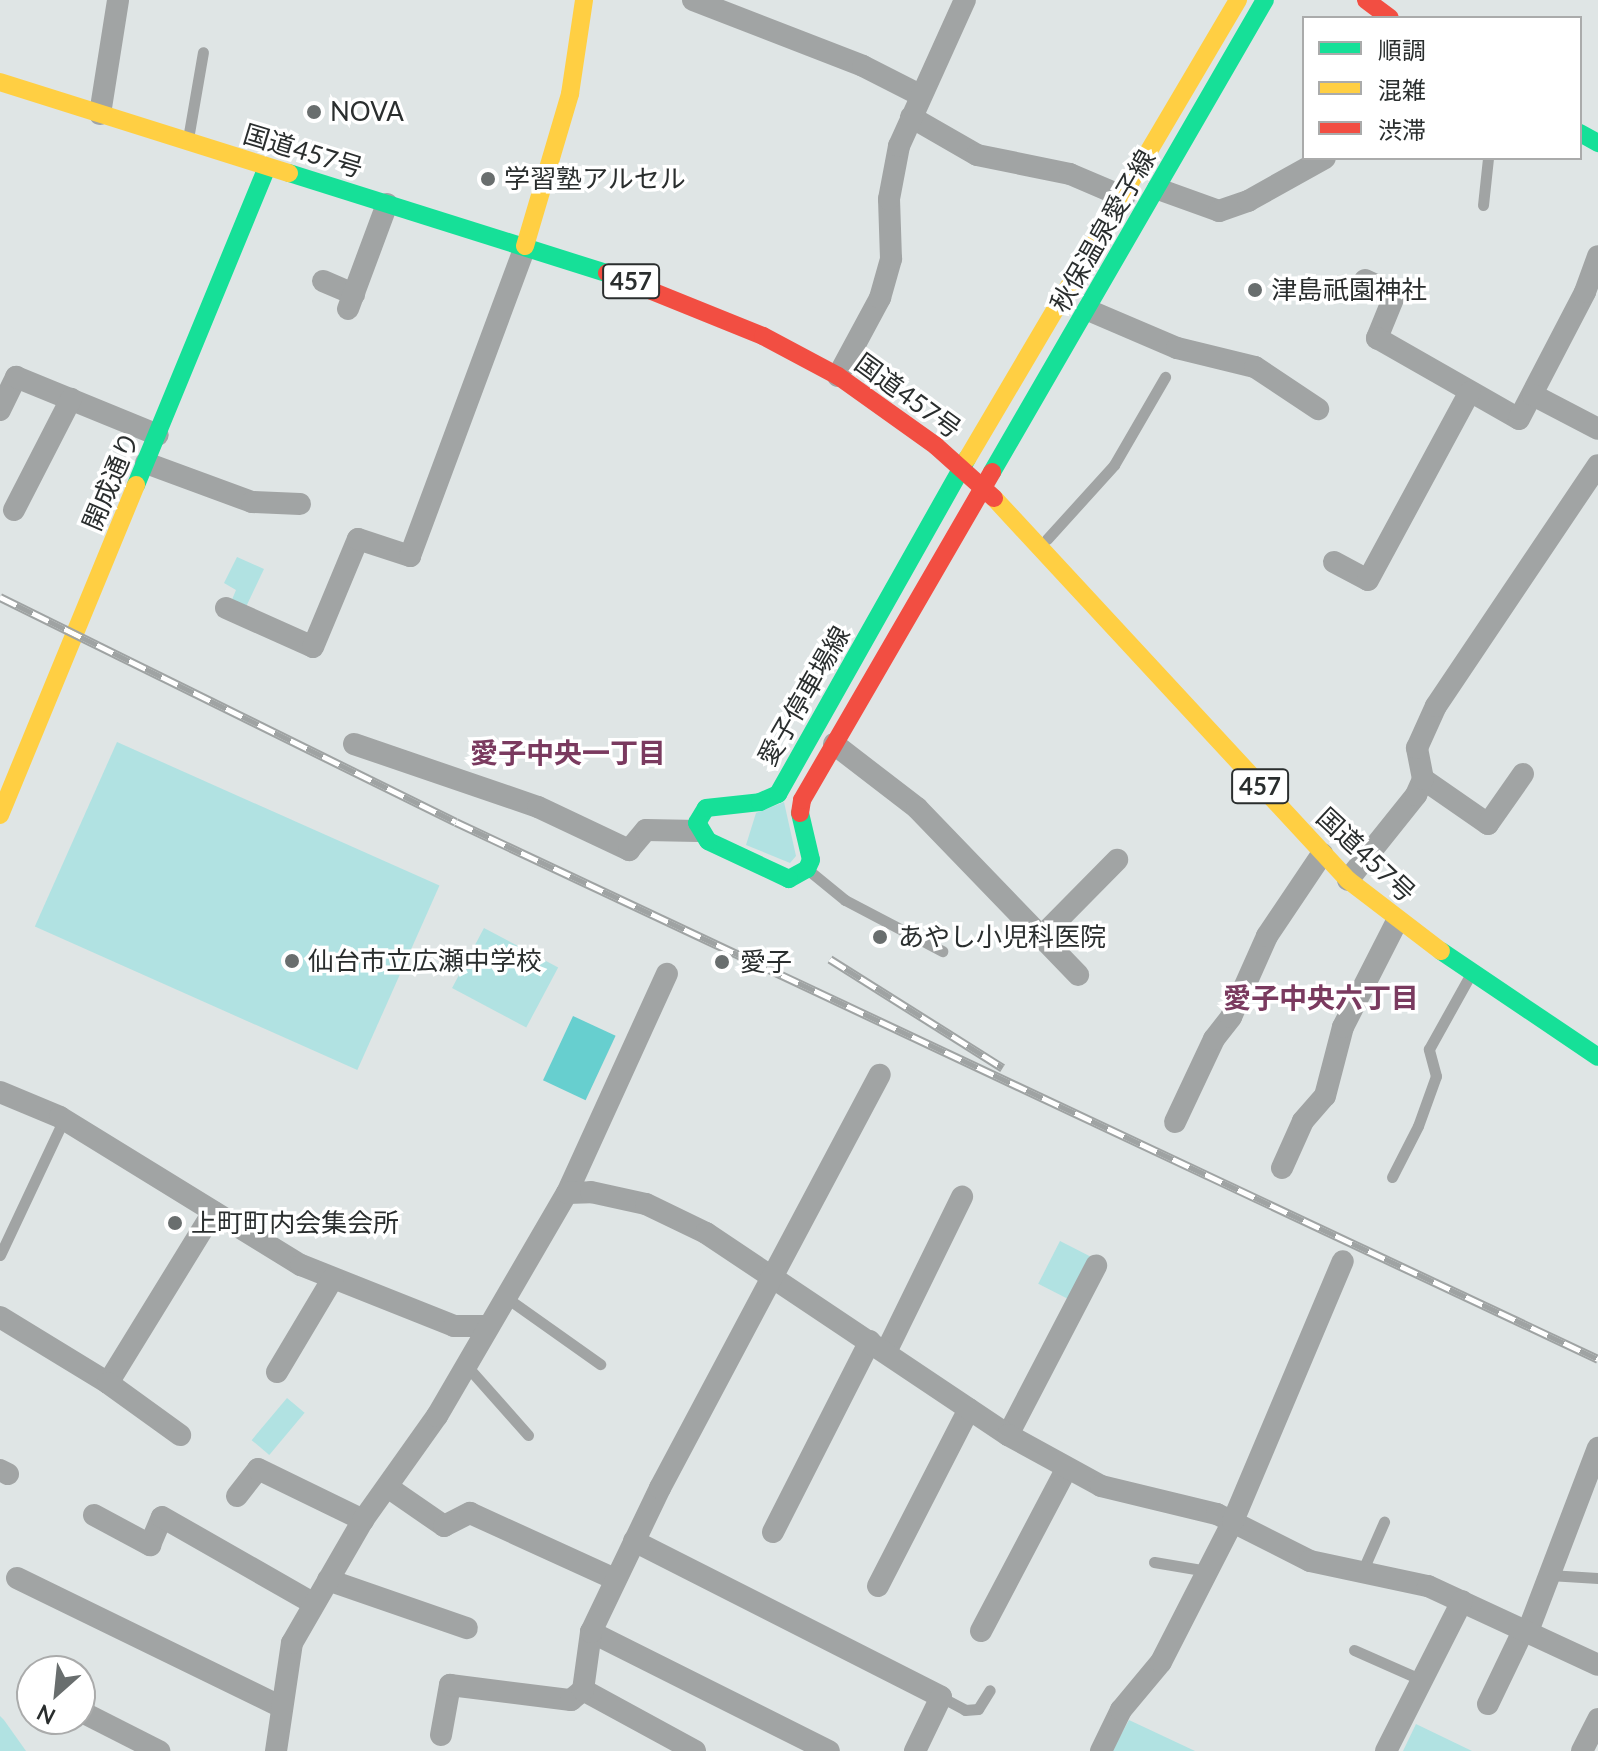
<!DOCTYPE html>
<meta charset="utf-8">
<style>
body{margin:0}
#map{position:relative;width:1598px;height:1751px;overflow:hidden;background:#dfe5e5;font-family:Lato,"Noto Sans JP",sans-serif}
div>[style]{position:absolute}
.green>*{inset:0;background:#b1e2e2;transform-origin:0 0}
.water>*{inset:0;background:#67cfcf;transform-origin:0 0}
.lane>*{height:11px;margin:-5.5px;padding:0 5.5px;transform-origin:5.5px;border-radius:5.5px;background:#a1a4a4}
.street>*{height:22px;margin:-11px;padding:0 11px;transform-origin:11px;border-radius:11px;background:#a1a4a4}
.fast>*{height:18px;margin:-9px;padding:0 9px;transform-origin:9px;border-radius:9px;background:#16e098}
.slow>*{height:18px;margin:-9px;padding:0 9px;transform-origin:9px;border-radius:9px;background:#ffcf43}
.jam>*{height:18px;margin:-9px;padding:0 9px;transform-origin:9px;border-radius:9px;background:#f24e42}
.rail>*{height:9px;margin-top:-4.5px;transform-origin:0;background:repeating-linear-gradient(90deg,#fff 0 18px,#9fa3a3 0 36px);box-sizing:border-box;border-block:2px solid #9fa3a3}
.dots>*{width:22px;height:22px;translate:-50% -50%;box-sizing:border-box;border:4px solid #fff;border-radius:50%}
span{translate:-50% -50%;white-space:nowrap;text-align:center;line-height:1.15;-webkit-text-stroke:7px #fff;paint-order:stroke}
.shield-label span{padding:2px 6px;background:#fff;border:2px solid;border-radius:6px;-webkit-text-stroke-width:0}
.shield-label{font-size:24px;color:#2a2e2e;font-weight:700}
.poi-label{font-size:26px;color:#2a2e2e}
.left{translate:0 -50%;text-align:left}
.street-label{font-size:26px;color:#2a2e2e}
.neighbourhood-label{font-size:28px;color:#7a3a5f;font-weight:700}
.legend{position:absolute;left:1302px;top:16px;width:280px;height:144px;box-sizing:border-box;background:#fff;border:2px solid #aaabab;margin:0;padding:10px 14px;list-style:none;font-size:24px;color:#2a2e2e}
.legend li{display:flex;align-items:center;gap:16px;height:40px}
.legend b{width:40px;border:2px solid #aaabab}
.north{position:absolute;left:16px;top:1655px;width:80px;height:80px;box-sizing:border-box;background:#fff;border:2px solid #aaabab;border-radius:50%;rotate:207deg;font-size:22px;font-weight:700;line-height:32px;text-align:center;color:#2a2e2e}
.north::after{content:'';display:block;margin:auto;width:28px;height:36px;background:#696e6e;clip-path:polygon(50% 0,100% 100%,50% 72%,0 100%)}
</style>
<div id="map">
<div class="green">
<div style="clip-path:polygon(237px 557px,264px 569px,245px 609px,231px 602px,236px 590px,224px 583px)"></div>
<div style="left:117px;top:742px;width:353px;height:202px;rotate:24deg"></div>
<div style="clip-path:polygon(784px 802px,796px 856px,790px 863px,746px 845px,756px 813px)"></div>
<div style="left:484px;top:928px;width:84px;height:68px;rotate:28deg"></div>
<div style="left:1060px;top:1241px;width:38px;height:48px;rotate:27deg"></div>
<div style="left:287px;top:1398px;width:23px;height:55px;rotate:40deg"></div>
<div style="clip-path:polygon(0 1716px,4px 1720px,26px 1751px,0 1751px)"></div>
<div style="clip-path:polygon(1129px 1720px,1195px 1751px,1112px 1751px)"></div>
<div style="clip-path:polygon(1416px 1724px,1472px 1751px,1403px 1751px)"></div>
</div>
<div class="water">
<div style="left:573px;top:1016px;width:47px;height:71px;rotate:25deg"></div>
</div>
<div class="lane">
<div style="left:189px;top:133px;width:82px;rotate:-80.2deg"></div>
<div style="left:1483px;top:205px;width:47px;rotate:-83.9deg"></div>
<div style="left:1047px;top:539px;width:100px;rotate:-47.8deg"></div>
<div style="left:1114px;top:465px;width:102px;rotate:-59.9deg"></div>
<div style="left:807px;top:869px;width:49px;rotate:39.2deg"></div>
<div style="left:845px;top:900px;width:110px;rotate:27.7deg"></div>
<div style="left:1392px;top:1177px;width:57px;rotate:-63deg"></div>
<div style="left:1418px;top:1126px;width:53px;rotate:-70.2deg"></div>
<div style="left:1436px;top:1076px;width:28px;rotate:-105deg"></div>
<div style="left:1429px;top:1049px;width:80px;rotate:-60.9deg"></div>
<div style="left:0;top:1255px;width:150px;rotate:-64.8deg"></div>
<div style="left:504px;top:1296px;width:118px;rotate:35.3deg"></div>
<div style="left:465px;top:1364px;width:95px;rotate:48.4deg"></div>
<div style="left:1154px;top:1562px;width:54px;rotate:9.6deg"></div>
<div style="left:1362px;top:1572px;width:55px;rotate:-66.3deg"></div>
<div style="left:1549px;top:1575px;width:49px;rotate:3.5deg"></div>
<div style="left:1354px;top:1650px;width:74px;rotate:23.8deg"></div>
<div style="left:941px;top:1697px;width:27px;rotate:28deg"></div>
<div style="left:965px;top:1710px;width:13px;rotate:-4deg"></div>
<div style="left:978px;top:1709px;width:22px;rotate:-58deg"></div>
</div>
<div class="street">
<div style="left:693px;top:0;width:182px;rotate:21.2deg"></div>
<div style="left:863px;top:66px;width:64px;rotate:27deg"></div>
<div style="left:100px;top:114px;width:115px;rotate:-81deg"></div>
<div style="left:911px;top:117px;width:76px;rotate:29.9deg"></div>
<div style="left:977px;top:155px;width:95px;rotate:11.5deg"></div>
<div style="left:1070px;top:174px;width:59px;rotate:23.1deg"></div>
<div style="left:1158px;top:189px;width:65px;rotate:19.8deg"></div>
<div style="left:1219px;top:211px;width:31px;rotate:-19deg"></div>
<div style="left:1248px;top:201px;width:88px;rotate:-29.2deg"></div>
<div style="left:1365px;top:280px;width:33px;rotate:25deg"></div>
<div style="left:1395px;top:294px;width:48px;rotate:112.2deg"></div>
<div style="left:1377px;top:338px;width:163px;rotate:29.7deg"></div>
<div style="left:1519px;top:419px;width:143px;rotate:-62.5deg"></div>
<div style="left:1585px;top:292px;width:38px;rotate:-70deg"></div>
<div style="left:323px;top:281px;width:34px;rotate:23deg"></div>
<div style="left:348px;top:309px;width:112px;rotate:-69.6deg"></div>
<div style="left:1088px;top:310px;width:97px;rotate:23.1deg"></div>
<div style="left:1177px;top:348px;width:80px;rotate:13.7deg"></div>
<div style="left:1255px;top:367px;width:76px;rotate:33.7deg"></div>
<div style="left:838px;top:376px;width:89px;rotate:-61.7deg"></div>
<div style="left:880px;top:298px;width:41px;rotate:-74.2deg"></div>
<div style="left:891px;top:259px;width:60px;rotate:-91.9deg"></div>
<div style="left:889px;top:199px;width:54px;rotate:-79.3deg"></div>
<div style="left:899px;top:146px;width:160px;rotate:-65.7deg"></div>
<div style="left:1533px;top:395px;width:73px;rotate:27.6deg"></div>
<div style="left:0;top:410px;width:37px;rotate:-64deg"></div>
<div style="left:16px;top:377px;width:153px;rotate:22.2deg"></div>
<div style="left:146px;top:463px;width:113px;rotate:20.2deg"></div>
<div style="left:252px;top:502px;width:48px;rotate:2.4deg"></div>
<div style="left:14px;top:510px;width:125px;rotate:-62.8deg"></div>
<div style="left:1334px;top:562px;width:38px;rotate:28deg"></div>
<div style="left:1368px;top:580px;width:213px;rotate:-61.6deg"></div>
<div style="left:226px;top:608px;width:95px;rotate:24.1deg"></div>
<div style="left:313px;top:647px;width:117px;rotate:-67.4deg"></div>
<div style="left:358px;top:539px;width:55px;rotate:18.1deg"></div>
<div style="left:410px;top:556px;width:331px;rotate:-69.6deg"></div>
<div style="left:354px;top:744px;width:194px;rotate:18.9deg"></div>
<div style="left:538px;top:807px;width:101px;rotate:25.3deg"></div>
<div style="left:629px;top:850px;width:26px;rotate:-50deg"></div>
<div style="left:646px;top:830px;width:52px;rotate:1.1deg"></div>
<div style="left:834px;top:744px;width:105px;rotate:37.6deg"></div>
<div style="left:917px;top:808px;width:232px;rotate:46deg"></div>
<div style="left:1423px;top:779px;width:79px;rotate:34.7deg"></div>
<div style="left:1488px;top:824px;width:61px;rotate:-55deg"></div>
<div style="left:1348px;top:880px;width:109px;rotate:-51.3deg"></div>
<div style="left:1416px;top:795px;width:17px;rotate:-66deg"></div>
<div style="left:1423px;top:779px;width:32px;rotate:-101deg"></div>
<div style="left:1417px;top:748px;width:46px;rotate:-65.7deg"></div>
<div style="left:1436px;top:706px;width:290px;rotate:-56.1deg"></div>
<div style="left:1040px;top:938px;width:110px;rotate:-45.4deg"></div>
<div style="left:0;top:1092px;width:65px;rotate:22.6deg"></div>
<div style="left:60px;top:1117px;width:283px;rotate:31.6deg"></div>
<div style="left:301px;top:1265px;width:165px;rotate:21.7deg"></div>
<div style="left:454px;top:1326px;width:31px"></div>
<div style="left:1175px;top:1122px;width:92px;rotate:-64.8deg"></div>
<div style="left:1214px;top:1039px;width:28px;rotate:-52deg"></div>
<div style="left:1231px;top:1017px;width:89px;rotate:-66deg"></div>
<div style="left:1267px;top:936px;width:99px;rotate:-56.1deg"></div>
<div style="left:1282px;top:1168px;width:51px;rotate:-65.9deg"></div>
<div style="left:1303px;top:1121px;width:33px;rotate:-49deg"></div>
<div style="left:1325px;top:1096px;width:71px;rotate:-75.4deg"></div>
<div style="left:1343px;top:1027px;width:119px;rotate:-63deg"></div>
<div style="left:567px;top:1193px;width:241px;rotate:-65.5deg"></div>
<div style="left:0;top:1317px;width:127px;rotate:31.4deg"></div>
<div style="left:108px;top:1383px;width:201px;rotate:-58.4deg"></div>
<div style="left:886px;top:1352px;width:173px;rotate:-63.9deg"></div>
<div style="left:277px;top:1372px;width:109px;rotate:-59.2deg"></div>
<div style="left:108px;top:1383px;width:89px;rotate:35.8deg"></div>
<div style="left:1008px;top:1435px;width:191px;rotate:-62.5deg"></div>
<div style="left:0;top:1470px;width:9px;rotate:27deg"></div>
<div style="left:389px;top:1488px;width:67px;rotate:34.6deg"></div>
<div style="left:444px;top:1526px;width:29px;rotate:-27deg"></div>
<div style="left:470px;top:1513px;width:159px;rotate:24.5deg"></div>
<div style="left:237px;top:1496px;width:34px;rotate:-52deg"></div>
<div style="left:258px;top:1469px;width:117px;rotate:25.9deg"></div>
<div style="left:94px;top:1515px;width:64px;rotate:28.2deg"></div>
<div style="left:150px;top:1545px;width:30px;rotate:-67deg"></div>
<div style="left:162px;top:1517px;width:174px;rotate:29.7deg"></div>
<div style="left:773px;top:1532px;width:214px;rotate:-63.1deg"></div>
<div style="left:634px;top:1541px;width:344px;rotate:26.9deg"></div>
<div style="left:941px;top:1697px;width:60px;rotate:115.7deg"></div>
<div style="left:17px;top:1578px;width:294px;rotate:26deg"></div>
<div style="left:328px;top:1580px;width:147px;rotate:19.1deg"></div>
<div style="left:878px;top:1586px;width:199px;rotate:-62.8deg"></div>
<div style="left:981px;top:1631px;width:184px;rotate:-62.2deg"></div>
<div style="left:1528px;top:1631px;width:196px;rotate:-69.1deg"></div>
<div style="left:591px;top:1632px;width:266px;rotate:26.6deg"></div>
<div style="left:30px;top:1686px;width:2px;rotate:27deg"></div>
<div style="left:1488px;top:1704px;width:83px;rotate:-64.4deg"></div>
<div style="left:80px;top:1711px;width:89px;rotate:26.9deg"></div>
<div style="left:441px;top:1735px;width:51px;rotate:-79.8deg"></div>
<div style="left:450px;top:1685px;width:122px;rotate:7.1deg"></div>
<div style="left:571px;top:1700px;width:16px;rotate:-40deg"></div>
<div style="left:276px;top:1751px;width:109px;rotate:-81.6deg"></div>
<div style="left:292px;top:1643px;width:142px;rotate:-60deg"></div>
<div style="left:363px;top:1520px;width:128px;rotate:-54.6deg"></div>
<div style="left:437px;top:1416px;width:258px;rotate:-59.8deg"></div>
<div style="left:567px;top:1193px;width:24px;rotate:-2deg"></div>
<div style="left:591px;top:1192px;width:56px;rotate:12.3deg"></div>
<div style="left:646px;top:1204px;width:67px;rotate:25.8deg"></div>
<div style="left:706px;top:1233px;width:363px;rotate:33.8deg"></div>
<div style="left:1008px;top:1435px;width:106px;rotate:28.7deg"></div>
<div style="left:1101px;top:1486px;width:119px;rotate:13.6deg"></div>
<div style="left:1217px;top:1514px;width:104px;rotate:26.8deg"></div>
<div style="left:1310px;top:1561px;width:121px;rotate:12deg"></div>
<div style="left:1428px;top:1586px;width:187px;rotate:24.9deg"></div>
<div style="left:695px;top:1751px;width:128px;rotate:-151.4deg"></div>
<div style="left:583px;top:1690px;width:59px;rotate:-82.1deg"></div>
<div style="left:591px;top:1632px;width:160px;rotate:-64.4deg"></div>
<div style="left:660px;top:1488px;width:468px;rotate:-62deg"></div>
<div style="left:1101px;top:1751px;width:46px;rotate:-64deg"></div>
<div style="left:1121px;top:1710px;width:62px;rotate:-50.2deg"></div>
<div style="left:1161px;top:1662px;width:158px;rotate:-62.9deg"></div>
<div style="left:1233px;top:1521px;width:282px;rotate:-67.1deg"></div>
<div style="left:1386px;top:1751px;width:168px;rotate:-63.1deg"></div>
<div style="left:1582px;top:1751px;width:36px;rotate:-63deg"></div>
</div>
<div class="fast">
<div style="left:1580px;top:133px;width:21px;rotate:29deg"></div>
<div style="left:289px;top:173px;width:333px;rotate:17.5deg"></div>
<div style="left:992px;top:472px;width:545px;rotate:-59.96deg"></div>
<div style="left:136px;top:485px;width:344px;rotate:-67.6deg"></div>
<div style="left:800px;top:813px;width:48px;rotate:76.8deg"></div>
<div style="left:811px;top:860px;width:10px;rotate:114deg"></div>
<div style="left:807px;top:869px;width:21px;rotate:151deg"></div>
<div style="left:789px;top:879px;width:89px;rotate:-154.9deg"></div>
<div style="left:708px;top:841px;width:21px;rotate:-121deg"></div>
<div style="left:697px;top:823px;width:17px;rotate:-59deg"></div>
<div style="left:706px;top:808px;width:54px;rotate:-6.3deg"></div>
<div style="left:760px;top:802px;width:20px;rotate:-24deg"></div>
<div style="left:778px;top:794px;width:385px;rotate:-60.6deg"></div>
<div style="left:1441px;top:951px;width:189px;rotate:34deg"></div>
</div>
<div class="slow">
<div style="left:0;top:82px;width:303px;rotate:17.5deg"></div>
<div style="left:525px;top:246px;width:159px;rotate:-73.5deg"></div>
<div style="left:570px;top:94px;width:95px;rotate:-81.5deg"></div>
<div style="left:967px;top:459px;width:533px;rotate:-59.44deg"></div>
<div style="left:994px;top:498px;width:521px;rotate:47.18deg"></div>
<div style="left:1348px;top:880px;width:117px;rotate:37.4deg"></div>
<div style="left:0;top:815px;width:357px;rotate:-67.6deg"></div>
</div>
<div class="jam">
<div style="left:1366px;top:0;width:30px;rotate:37deg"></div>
<div style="left:607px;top:273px;width:168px;rotate:22deg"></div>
<div style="left:763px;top:336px;width:85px;rotate:28.1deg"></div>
<div style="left:838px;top:376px;width:120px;rotate:35.5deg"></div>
<div style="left:936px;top:446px;width:78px;rotate:41.9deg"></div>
<div style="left:800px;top:813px;width:13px;rotate:-81deg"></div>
<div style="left:802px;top:800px;width:379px;rotate:-59.9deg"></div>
</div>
<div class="rail">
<div style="left:0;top:597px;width:508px;rotate:26.26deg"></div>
<div style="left:456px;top:822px;width:1262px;rotate:25.18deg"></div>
<div style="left:830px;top:959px;width:204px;rotate:32.2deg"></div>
</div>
<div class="dots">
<div style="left:314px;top:112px;background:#696e6e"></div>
<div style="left:488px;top:179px;background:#696e6e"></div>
<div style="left:1255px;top:290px;background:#696e6e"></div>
<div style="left:880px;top:937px;background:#696e6e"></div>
<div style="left:292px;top:961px;background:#696e6e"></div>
<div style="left:722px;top:962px;background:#696e6e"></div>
<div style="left:175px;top:1223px;background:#696e6e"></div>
</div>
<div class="shield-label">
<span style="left:631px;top:281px">457</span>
<span style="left:1260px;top:786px">457</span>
</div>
<div class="poi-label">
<span class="left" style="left:330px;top:112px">NOVA</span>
<span class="left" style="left:504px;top:179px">学習塾アルセル</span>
<span class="left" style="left:1271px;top:290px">津島祇園神社</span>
<span class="left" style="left:898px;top:937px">あやし小児科医院</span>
<span class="left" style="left:308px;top:961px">仙台市立広瀬中学校</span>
<span class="left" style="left:740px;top:962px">愛子</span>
<span class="left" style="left:191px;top:1223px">上町町内会集会所</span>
</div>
<div class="street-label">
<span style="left:303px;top:151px;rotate:17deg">国道457号</span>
<span style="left:1103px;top:231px;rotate:-60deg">秋保温泉愛子線</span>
<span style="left:908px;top:396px;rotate:36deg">国道457号</span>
<span style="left:111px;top:481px;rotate:-67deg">開成通り</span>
<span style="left:804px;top:696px;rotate:-60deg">愛子停車場線</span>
<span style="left:1366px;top:855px;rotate:43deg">国道457号</span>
</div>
<div class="neighbourhood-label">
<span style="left:568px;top:752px">愛子中央一丁目</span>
<span style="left:1321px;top:997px">愛子中央六丁目</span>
</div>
<ul class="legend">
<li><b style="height:10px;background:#16e098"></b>順調</li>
<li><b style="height:10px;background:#ffcf43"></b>混雑</li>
<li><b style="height:10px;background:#f24e42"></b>渋滞</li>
</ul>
<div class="north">N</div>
</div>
